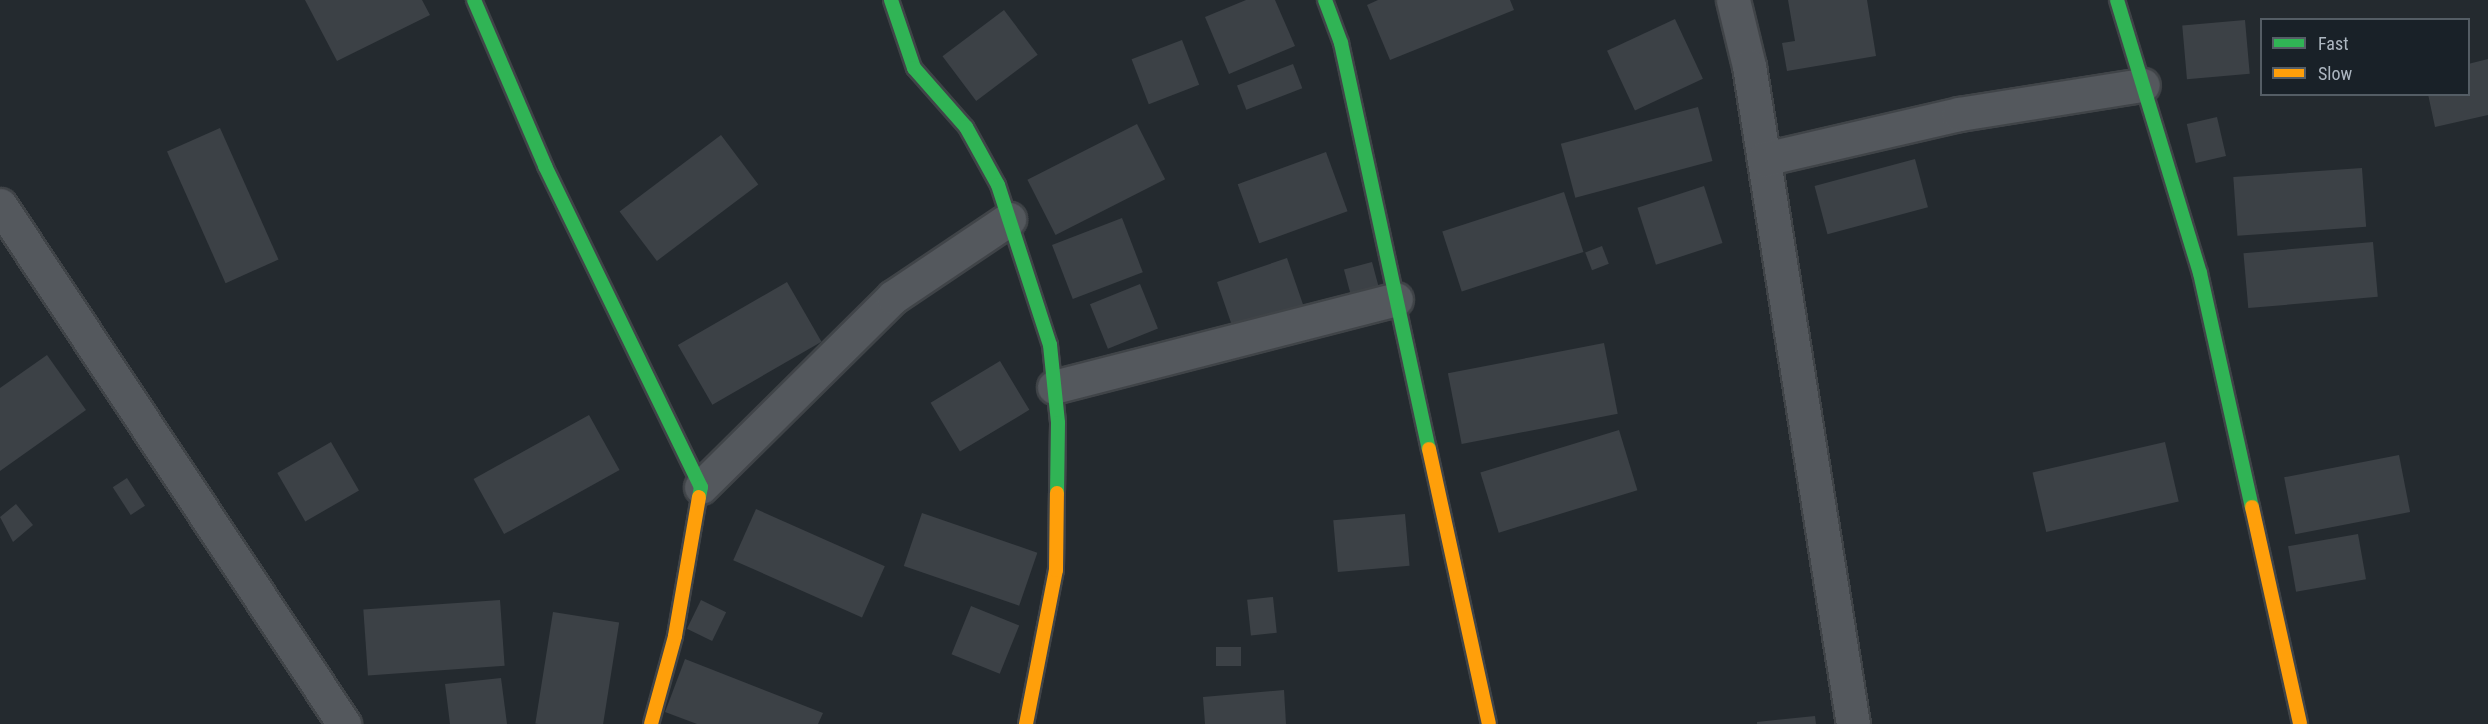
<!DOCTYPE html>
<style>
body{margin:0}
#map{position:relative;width:2488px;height:724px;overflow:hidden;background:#242a2f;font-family:"Roboto Condensed",sans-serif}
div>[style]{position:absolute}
.building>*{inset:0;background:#3c4146;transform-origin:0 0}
.roads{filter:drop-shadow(2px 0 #404448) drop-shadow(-2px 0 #404448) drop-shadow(0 2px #404448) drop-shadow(0 -2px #404448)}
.street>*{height:33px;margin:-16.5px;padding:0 16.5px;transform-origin:16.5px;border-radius:16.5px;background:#54585d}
.fast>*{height:14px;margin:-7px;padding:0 7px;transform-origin:7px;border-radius:7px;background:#30b455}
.slow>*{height:14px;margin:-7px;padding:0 7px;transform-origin:7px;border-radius:7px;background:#ff9f0a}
span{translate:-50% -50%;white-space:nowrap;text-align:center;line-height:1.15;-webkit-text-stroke:5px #192128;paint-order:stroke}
.legend{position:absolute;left:2260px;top:18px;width:210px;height:78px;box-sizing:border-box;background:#192128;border:2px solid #545d65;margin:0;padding:8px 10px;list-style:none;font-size:18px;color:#adb7c1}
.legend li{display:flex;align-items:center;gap:12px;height:30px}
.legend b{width:30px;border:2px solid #545d65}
</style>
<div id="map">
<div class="building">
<div style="clip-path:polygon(305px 0,422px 0,430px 15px,337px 61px)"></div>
<div style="clip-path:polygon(1246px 0,1275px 0,1295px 46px,1229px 74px,1205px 17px)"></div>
<div style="clip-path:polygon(1378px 0,1510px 0,1514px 10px,1390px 60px,1367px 5px)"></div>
<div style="clip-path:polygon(1788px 0,1867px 0,1876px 56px,1787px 71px,1782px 43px,1795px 41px)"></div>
<div style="left:1004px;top:10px;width:56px;height:77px;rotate:53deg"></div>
<div style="left:1675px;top:19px;width:66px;height:75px;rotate:65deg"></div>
<div style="left:2245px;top:20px;width:54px;height:63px;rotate:85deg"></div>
<div style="left:1182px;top:40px;width:48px;height:54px;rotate:69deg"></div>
<div style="clip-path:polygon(2488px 59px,2488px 115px,2435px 127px,2428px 94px,2468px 94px,2468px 64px)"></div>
<div style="left:1293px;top:64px;width:26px;height:60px;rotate:69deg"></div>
<div style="left:1698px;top:107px;width:56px;height:142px;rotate:75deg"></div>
<div style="left:2217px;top:117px;width:40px;height:31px;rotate:77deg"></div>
<div style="left:1137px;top:124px;width:62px;height:123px;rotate:63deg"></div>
<div style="left:220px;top:128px;width:144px;height:58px;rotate:66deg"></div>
<div style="left:721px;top:135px;width:62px;height:127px;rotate:53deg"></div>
<div style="left:1326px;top:152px;width:63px;height:94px;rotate:70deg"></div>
<div style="left:1915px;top:159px;width:50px;height:104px;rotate:75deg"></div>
<div style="left:2362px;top:168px;width:59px;height:129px;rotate:86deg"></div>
<div style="left:1704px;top:186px;width:60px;height:70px;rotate:72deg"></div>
<div style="left:1564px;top:192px;width:63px;height:128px;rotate:72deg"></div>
<div style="left:1122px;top:218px;width:58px;height:75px;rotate:69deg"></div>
<div style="left:2373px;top:242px;width:55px;height:130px;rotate:85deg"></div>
<div style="left:1602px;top:246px;width:19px;height:18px;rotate:69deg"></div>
<div style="left:1287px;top:258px;width:53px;height:74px;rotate:71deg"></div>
<div style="left:1372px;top:262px;width:30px;height:29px;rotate:75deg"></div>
<div style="left:787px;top:282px;width:69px;height:126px;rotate:60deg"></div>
<div style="left:1140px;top:284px;width:48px;height:54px;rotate:68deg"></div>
<div style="left:1604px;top:343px;width:72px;height:159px;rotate:79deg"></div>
<div style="clip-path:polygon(47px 355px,86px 410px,0 471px,0 388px)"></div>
<div style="left:1000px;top:361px;width:57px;height:81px;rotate:59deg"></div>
<div style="left:589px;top:415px;width:63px;height:132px;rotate:61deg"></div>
<div style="left:1619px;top:430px;width:63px;height:145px;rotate:73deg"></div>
<div style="left:331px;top:442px;width:56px;height:62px;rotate:60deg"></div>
<div style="left:2165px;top:442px;width:61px;height:136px;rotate:77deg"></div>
<div style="left:2399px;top:455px;width:58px;height:117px;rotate:79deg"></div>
<div style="left:127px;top:478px;width:33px;height:17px;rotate:57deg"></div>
<div style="clip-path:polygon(16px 504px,33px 525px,13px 542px,0 517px)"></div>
<div style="left:756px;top:509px;width:141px;height:56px;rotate:24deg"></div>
<div style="left:922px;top:513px;width:122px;height:56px;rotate:19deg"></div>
<div style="left:1405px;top:514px;width:52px;height:72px;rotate:85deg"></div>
<div style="left:2358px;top:534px;width:46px;height:71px;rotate:80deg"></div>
<div style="left:1273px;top:597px;width:36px;height:26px;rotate:84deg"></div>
<div style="left:500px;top:600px;width:66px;height:137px;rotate:86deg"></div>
<div style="left:701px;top:600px;width:28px;height:32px;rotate:26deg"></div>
<div style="left:971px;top:606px;width:52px;height:52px;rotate:22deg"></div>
<div style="left:553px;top:612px;width:67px;height:113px;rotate:9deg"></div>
<div style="left:1216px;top:647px;width:25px;height:19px"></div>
<div style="clip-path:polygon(685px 659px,823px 713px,818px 724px,697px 724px,665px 712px)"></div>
<div style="clip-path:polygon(501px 678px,507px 724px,450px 724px,445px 684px)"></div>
<div style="clip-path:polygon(1284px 690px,1286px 724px,1205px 724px,1203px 697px)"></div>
<div style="clip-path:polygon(1815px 716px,1816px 724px,1757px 724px,1757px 722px)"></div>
</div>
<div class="roads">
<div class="street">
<div style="left:1733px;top:0;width:68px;rotate:76.4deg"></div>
<div style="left:1749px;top:66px;width:666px;rotate:81.02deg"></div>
<div style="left:1764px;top:159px;width:200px;rotate:-13deg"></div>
<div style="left:1959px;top:114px;width:186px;rotate:-9deg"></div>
<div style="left:0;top:205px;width:623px;rotate:56.46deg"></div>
<div style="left:1054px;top:387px;width:353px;rotate:-14.4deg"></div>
<div style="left:701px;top:487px;width:270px;rotate:-44.7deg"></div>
<div style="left:893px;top:297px;width:140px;rotate:-33.9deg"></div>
</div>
<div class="fast">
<div style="left:474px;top:0;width:181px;rotate:66.8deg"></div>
<div style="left:545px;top:166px;width:357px;rotate:64.1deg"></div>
<div style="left:701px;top:487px;width:10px;rotate:101deg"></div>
<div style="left:891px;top:0;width:72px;rotate:71.3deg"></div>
<div style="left:914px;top:68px;width:79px;rotate:48.6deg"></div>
<div style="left:966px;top:127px;width:66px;rotate:61.1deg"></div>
<div style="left:998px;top:185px;width:168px;rotate:72deg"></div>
<div style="left:1050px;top:345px;width:78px;rotate:84.1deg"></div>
<div style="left:1058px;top:423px;width:70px;rotate:90.8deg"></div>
<div style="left:1325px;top:0;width:46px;rotate:69.6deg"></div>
<div style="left:1341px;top:43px;width:415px;rotate:77.8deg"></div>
<div style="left:2117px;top:0;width:285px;rotate:73.1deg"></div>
<div style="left:2200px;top:273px;width:240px;rotate:77.5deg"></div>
</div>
<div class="slow">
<div style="left:1429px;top:449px;width:281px;rotate:77.7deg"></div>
<div style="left:2252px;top:507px;width:222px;rotate:77.5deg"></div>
<div style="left:651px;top:724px;width:91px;rotate:-74.7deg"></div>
<div style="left:675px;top:636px;width:141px;rotate:-80.2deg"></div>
<div style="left:1026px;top:724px;width:157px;rotate:-79deg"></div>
<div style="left:1056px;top:570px;width:77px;rotate:-89.3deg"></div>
</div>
</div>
<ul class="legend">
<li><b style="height:8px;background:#30b455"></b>Fast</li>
<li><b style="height:8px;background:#ff9f0a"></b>Slow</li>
</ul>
</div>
